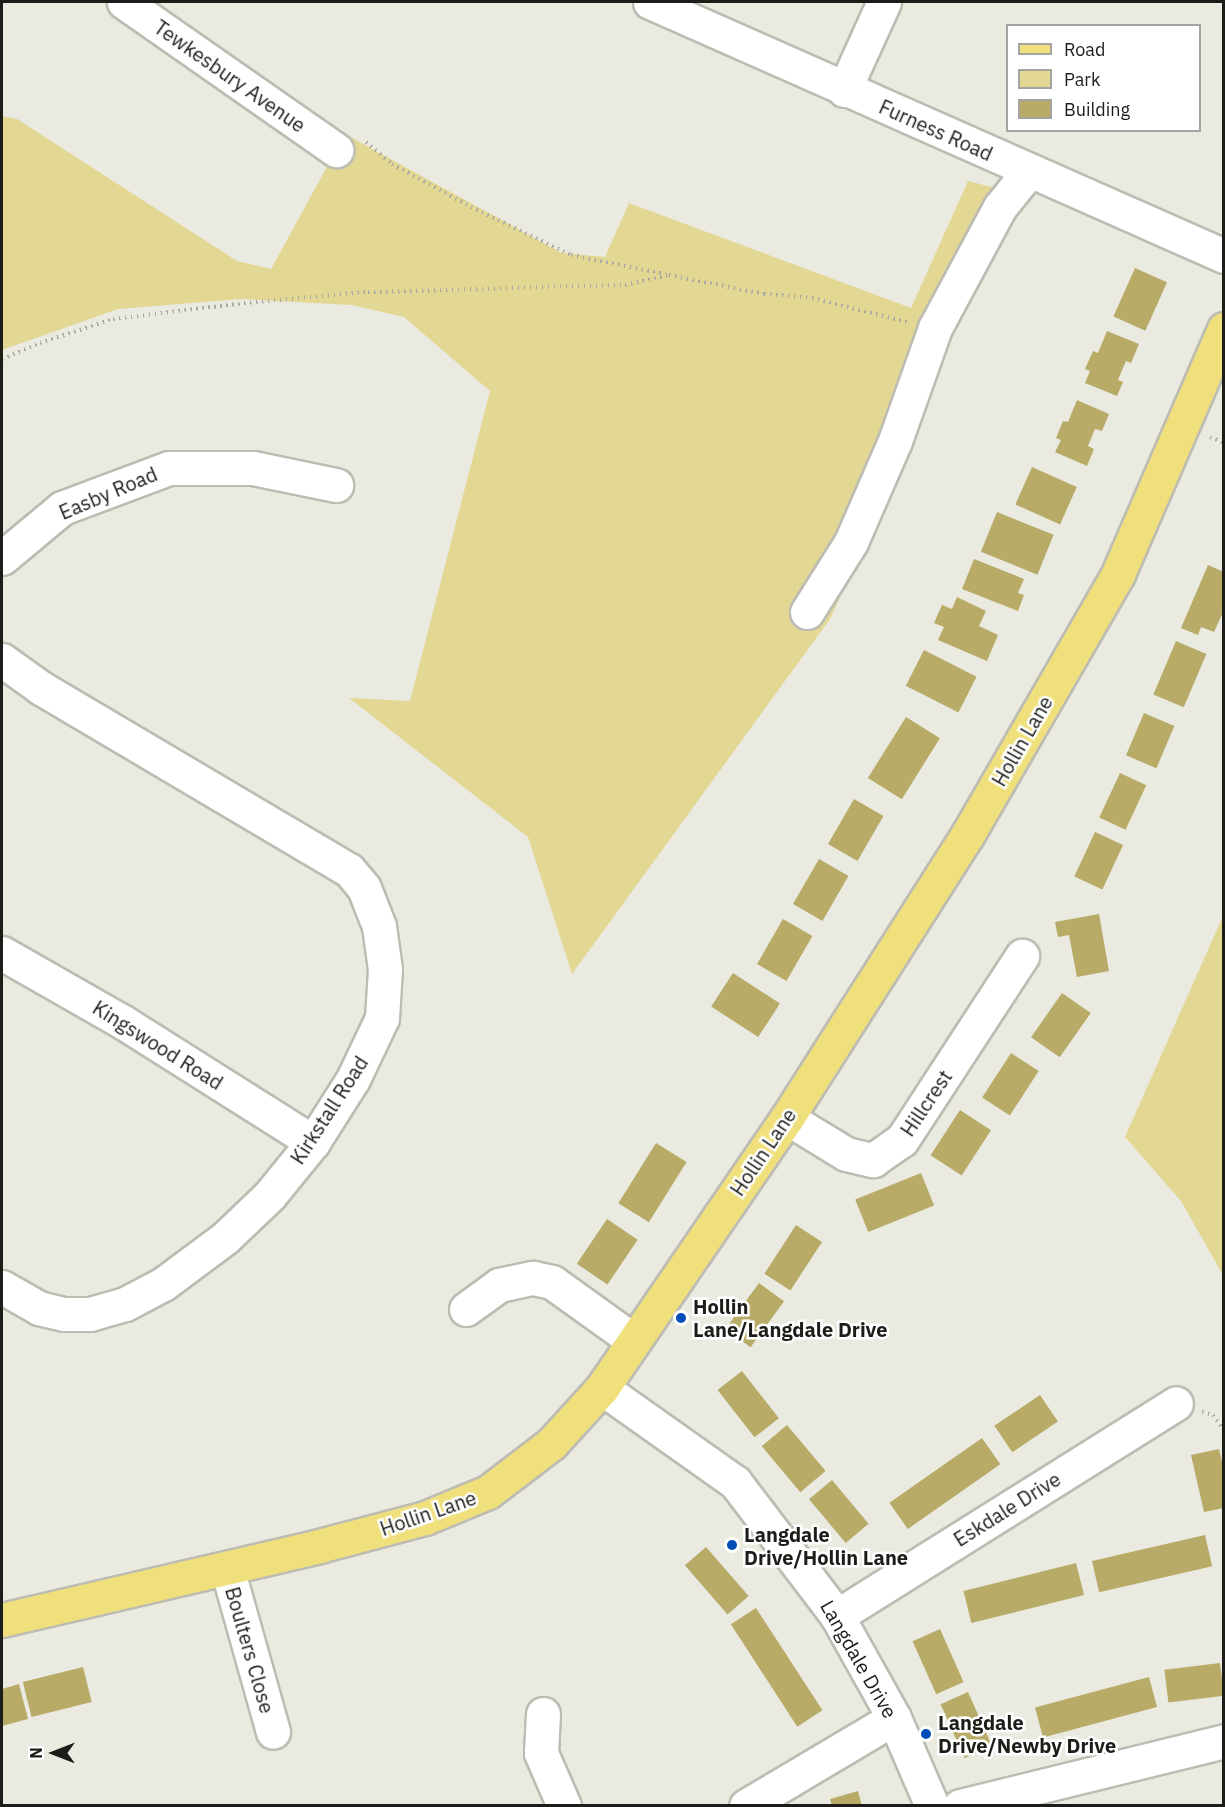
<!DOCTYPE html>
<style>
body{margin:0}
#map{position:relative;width:1225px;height:1807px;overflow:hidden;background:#ebeae1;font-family:"IBM Plex Sans",sans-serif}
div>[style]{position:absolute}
.green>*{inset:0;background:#e3d794}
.building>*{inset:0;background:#b7ab67;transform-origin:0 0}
.path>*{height:4px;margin-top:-2px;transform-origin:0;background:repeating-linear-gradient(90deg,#aaaaa2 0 1.5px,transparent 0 6px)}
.roads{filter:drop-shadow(2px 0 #bdbcb3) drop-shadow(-2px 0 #bdbcb3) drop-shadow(0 2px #bdbcb3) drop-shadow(0 -2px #bdbcb3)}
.minor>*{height:33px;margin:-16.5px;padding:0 16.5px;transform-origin:16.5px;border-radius:16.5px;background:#fff}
.major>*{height:33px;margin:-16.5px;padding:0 16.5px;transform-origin:16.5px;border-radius:16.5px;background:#f0e07c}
.dots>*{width:16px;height:16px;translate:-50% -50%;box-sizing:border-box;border:3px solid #fff;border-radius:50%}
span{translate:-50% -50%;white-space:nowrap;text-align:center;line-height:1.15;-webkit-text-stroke:5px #fff;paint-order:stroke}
.street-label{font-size:20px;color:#1c1c18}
.poi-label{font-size:20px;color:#1c1c18;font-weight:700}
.left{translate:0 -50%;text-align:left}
.frame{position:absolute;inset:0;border:3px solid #1c1c18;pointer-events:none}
.legend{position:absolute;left:1006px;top:24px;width:195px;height:108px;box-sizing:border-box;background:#fff;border:2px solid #a4a4a3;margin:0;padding:8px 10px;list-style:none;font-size:18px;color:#1c1c18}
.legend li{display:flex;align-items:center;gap:12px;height:30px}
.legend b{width:30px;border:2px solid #a4a4a3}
.north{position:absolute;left:24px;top:1723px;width:60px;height:60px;-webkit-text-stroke:4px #fff;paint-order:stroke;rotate:270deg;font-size:16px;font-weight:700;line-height:24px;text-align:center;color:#1c1c18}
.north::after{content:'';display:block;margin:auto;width:21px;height:27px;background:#1c1c18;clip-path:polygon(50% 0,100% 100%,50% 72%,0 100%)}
</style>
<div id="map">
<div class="green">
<div style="clip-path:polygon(2px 116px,17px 119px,237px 261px,271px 269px,345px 134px,562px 253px,605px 257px,629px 203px,911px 308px,968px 181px,1019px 194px,939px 344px,884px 504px,830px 619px,572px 974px,528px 837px,349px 698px,410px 701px,490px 391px,404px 317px,352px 305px,240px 299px,118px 309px,2px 350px)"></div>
<div style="clip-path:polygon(1223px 916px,1223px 1275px,1181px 1201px,1125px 1137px)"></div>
</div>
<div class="building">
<div style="left:1135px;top:268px;width:35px;height:53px;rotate:24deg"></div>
<div style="clip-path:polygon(1107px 331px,1139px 344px,1131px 363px,1126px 361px,1118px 380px,1123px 382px,1117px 396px,1085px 383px,1090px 371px,1085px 369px,1093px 351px,1098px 353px)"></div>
<div style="clip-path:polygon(1077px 400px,1109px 414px,1102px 431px,1095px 429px,1088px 446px,1094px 449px,1087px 466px,1055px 452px,1061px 440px,1056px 438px,1063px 421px,1068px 422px)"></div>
<div style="left:1032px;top:467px;width:49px;height:41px;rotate:24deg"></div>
<div style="left:997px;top:512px;width:61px;height:43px;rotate:22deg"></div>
<div style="clip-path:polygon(974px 559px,1024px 579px,1018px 593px,1024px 595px,1018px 611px,962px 589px)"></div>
<div style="clip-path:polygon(1208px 565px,1224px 572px,1224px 610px,1214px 632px,1201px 627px,1198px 635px,1181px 628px)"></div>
<div style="clip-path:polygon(957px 597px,986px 611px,979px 626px,998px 635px,987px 661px,938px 640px,944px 627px,934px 623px,942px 605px,952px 609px)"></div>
<div style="left:1176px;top:641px;width:33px;height:58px;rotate:23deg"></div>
<div style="left:924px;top:650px;width:59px;height:40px;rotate:27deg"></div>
<div style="left:1144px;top:713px;width:33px;height:46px;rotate:23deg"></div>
<div style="left:906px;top:717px;width:40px;height:72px;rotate:32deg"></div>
<div style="left:1120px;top:773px;width:29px;height:49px;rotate:25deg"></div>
<div style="left:854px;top:799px;width:34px;height:52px;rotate:30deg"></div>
<div style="left:1095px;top:832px;width:31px;height:49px;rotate:25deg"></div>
<div style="left:819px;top:859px;width:34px;height:52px;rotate:30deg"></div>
<div style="clip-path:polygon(1099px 914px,1109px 971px,1077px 977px,1069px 935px,1058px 937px,1055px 922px)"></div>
<div style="left:783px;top:919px;width:34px;height:52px;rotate:30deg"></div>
<div style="left:733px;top:973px;width:56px;height:40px;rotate:33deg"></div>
<div style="left:1062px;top:993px;width:35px;height:54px;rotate:35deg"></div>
<div style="left:1011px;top:1053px;width:33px;height:53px;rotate:33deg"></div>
<div style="left:960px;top:1110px;width:37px;height:54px;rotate:33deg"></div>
<div style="left:656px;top:1143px;width:36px;height:71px;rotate:32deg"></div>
<div style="left:921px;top:1173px;width:35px;height:71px;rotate:68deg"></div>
<div style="left:607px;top:1219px;width:37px;height:54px;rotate:34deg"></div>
<div style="left:796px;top:1225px;width:31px;height:58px;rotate:33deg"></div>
<div style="left:759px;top:1283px;width:31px;height:57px;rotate:36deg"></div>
<div style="left:742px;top:1371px;width:60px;height:31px;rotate:52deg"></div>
<div style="left:1040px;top:1395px;width:32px;height:55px;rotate:56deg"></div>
<div style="left:787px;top:1425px;width:60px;height:33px;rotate:50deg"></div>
<div style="left:982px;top:1438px;width:32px;height:113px;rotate:55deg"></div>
<div style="clip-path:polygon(1219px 1449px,1224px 1470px,1224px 1508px,1204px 1512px,1191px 1455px)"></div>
<div style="left:832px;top:1480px;width:57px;height:30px;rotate:50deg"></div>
<div style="left:1205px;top:1535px;width:32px;height:116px;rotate:77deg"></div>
<div style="left:706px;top:1547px;width:65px;height:28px;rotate:49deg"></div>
<div style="left:1076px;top:1563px;width:33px;height:116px;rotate:76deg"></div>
<div style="left:756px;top:1608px;width:122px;height:30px;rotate:57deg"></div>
<div style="left:940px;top:1629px;width:58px;height:30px;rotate:66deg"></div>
<div style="left:1220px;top:1663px;width:33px;height:56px;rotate:83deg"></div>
<div style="left:83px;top:1667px;width:36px;height:62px;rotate:76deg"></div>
<div style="left:1149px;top:1677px;width:31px;height:118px;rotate:75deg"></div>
<div style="clip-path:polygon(19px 1684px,28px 1719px,2px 1726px,2px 1689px)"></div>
<div style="left:968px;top:1692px;width:59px;height:30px;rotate:66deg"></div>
<div style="clip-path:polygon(858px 1791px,862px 1806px,832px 1806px,830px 1799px)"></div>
</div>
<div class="path">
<div style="left:366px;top:142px;width:34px;rotate:40deg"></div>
<div style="left:392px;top:164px;width:90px;rotate:28.6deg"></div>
<div style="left:471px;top:207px;width:111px;rotate:25.6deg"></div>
<div style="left:571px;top:255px;width:96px;rotate:11.4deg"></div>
<div style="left:2px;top:359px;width:41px;rotate:-22.8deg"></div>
<div style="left:40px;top:343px;width:77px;rotate:-18.2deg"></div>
<div style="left:113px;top:319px;width:132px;rotate:-7deg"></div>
<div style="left:244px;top:303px;width:124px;rotate:-5.1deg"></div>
<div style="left:368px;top:292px;width:257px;rotate:-1.6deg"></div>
<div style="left:625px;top:285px;width:45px;rotate:-12.8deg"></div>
<div style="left:669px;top:275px;width:97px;rotate:11.3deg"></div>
<div style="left:764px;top:294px;width:48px;rotate:4.8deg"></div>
<div style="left:812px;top:298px;width:98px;rotate:14.2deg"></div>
<div style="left:1210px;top:437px;width:15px;rotate:23deg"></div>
<div style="left:1202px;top:1412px;width:11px;rotate:15deg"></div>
<div style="left:1213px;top:1415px;width:19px;rotate:55deg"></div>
</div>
<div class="roads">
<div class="minor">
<div style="left:124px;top:2px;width:259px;rotate:34.9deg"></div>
<div style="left:650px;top:2px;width:628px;rotate:23.87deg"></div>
<div style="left:844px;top:90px;width:97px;rotate:-65.6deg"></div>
<div style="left:2px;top:558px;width:78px;rotate:-39.8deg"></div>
<div style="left:62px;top:508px;width:114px;rotate:-20.5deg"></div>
<div style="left:169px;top:468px;width:84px"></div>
<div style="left:253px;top:468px;width:85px;rotate:11.6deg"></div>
<div style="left:807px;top:612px;width:83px;rotate:-57.8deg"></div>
<div style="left:851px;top:542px;width:110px;rotate:-66.5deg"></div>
<div style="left:895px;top:441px;width:120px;rotate:-70.5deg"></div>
<div style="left:935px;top:328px;width:137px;rotate:-61.8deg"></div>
<div style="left:1000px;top:207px;width:46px;rotate:-51.1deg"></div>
<div style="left:2px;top:660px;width:48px;rotate:35.7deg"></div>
<div style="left:41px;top:688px;width:358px;rotate:30.6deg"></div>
<div style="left:349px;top:870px;width:23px;rotate:50deg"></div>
<div style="left:364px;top:888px;width:41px;rotate:68.5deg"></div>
<div style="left:379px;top:926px;width:43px;rotate:82.1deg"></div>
<div style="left:385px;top:969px;width:49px;rotate:93.5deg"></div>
<div style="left:382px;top:1018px;width:68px;rotate:115.4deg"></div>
<div style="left:353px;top:1079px;width:75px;rotate:122.4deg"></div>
<div style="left:313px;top:1142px;width:68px;rotate:129.1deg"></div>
<div style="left:270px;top:1195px;width:62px;rotate:136.3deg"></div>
<div style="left:225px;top:1238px;width:77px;rotate:143.4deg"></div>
<div style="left:163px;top:1284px;width:43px;rotate:152.2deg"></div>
<div style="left:125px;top:1304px;width:36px;rotate:164deg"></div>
<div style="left:90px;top:1314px;width:26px;rotate:180deg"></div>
<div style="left:64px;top:1314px;width:26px;rotate:-167deg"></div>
<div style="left:39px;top:1308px;width:43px;rotate:-150.4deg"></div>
<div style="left:2px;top:953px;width:139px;rotate:29.7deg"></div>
<div style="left:123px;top:1022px;width:225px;rotate:32.3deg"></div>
<div style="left:787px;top:1118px;width:69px;rotate:31.4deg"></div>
<div style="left:846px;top:1154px;width:28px;rotate:13deg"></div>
<div style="left:873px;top:1160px;width:35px;rotate:-35deg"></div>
<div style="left:902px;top:1140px;width:220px;rotate:-56.9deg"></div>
<div style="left:466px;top:1309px;width:41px;rotate:-36deg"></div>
<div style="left:499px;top:1285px;width:35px;rotate:-12deg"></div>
<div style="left:533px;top:1278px;width:19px;rotate:12deg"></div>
<div style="left:552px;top:1282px;width:101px;rotate:35.7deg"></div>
<div style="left:602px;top:1388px;width:163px;rotate:35.3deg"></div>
<div style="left:735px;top:1482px;width:168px;rotate:52.7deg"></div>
<div style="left:837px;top:1616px;width:117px;rotate:60.8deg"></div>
<div style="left:894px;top:1718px;width:96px;rotate:66.6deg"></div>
<div style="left:227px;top:1568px;width:170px;rotate:74.3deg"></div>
<div style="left:837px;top:1616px;width:400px;rotate:-32.1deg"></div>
<div style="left:543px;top:1714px;width:39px;rotate:93deg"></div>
<div style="left:541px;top:1753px;width:58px;rotate:66.5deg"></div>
<div style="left:746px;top:1806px;width:172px;rotate:-30.7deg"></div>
<div style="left:960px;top:1806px;width:272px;rotate:-13.8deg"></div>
</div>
<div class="major">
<div style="left:2px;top:1620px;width:326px;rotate:-13.1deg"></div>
<div style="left:319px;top:1546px;width:110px;rotate:-14.8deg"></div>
<div style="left:425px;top:1518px;width:68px;rotate:-22.4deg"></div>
<div style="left:488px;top:1492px;width:81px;rotate:-37.4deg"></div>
<div style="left:552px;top:1443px;width:74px;rotate:-47.7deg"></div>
<div style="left:602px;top:1388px;width:327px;rotate:-55.6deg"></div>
<div style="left:787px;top:1118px;width:337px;rotate:-57.5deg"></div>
<div style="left:968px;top:834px;width:300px;rotate:-60deg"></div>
<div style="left:1118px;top:574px;width:267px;rotate:-66.6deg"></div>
</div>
</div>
<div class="dots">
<div style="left:681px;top:1318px;background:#004eb8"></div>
<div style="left:732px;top:1545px;background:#004eb8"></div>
<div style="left:926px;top:1734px;background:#004eb8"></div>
</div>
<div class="street-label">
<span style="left:230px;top:76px;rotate:35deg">Tewkesbury Avenue</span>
<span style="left:936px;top:130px;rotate:24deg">Furness Road</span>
<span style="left:108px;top:493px;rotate:-23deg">Easby Road</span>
<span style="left:1022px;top:741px;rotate:-60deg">Hollin Lane</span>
<span style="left:158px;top:1045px;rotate:32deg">Kingswood Road</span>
<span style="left:926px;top:1103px;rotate:-56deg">Hillcrest</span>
<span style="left:329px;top:1110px;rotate:-57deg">Kirkstall Road</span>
<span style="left:763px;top:1152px;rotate:-56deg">Hollin Lane</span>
<span style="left:1007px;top:1509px;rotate:-32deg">Eskdale Drive</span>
<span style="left:428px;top:1513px;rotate:-19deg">Hollin Lane</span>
<span style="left:250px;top:1650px;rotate:74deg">Boulters Close</span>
<span style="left:859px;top:1659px;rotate:60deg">Langdale Drive</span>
</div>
<div class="poi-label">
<span class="left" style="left:693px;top:1318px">Hollin<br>Lane/Langdale Drive</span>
<span class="left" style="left:744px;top:1546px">Langdale<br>Drive/Hollin Lane</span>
<span class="left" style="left:938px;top:1734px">Langdale<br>Drive/Newby Drive</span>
</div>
<div class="frame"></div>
<ul class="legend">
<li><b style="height:8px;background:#f0e07c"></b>Road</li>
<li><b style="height:16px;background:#e3d794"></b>Park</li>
<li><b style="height:16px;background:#b7ab67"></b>Building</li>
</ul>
<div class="north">N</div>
</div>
